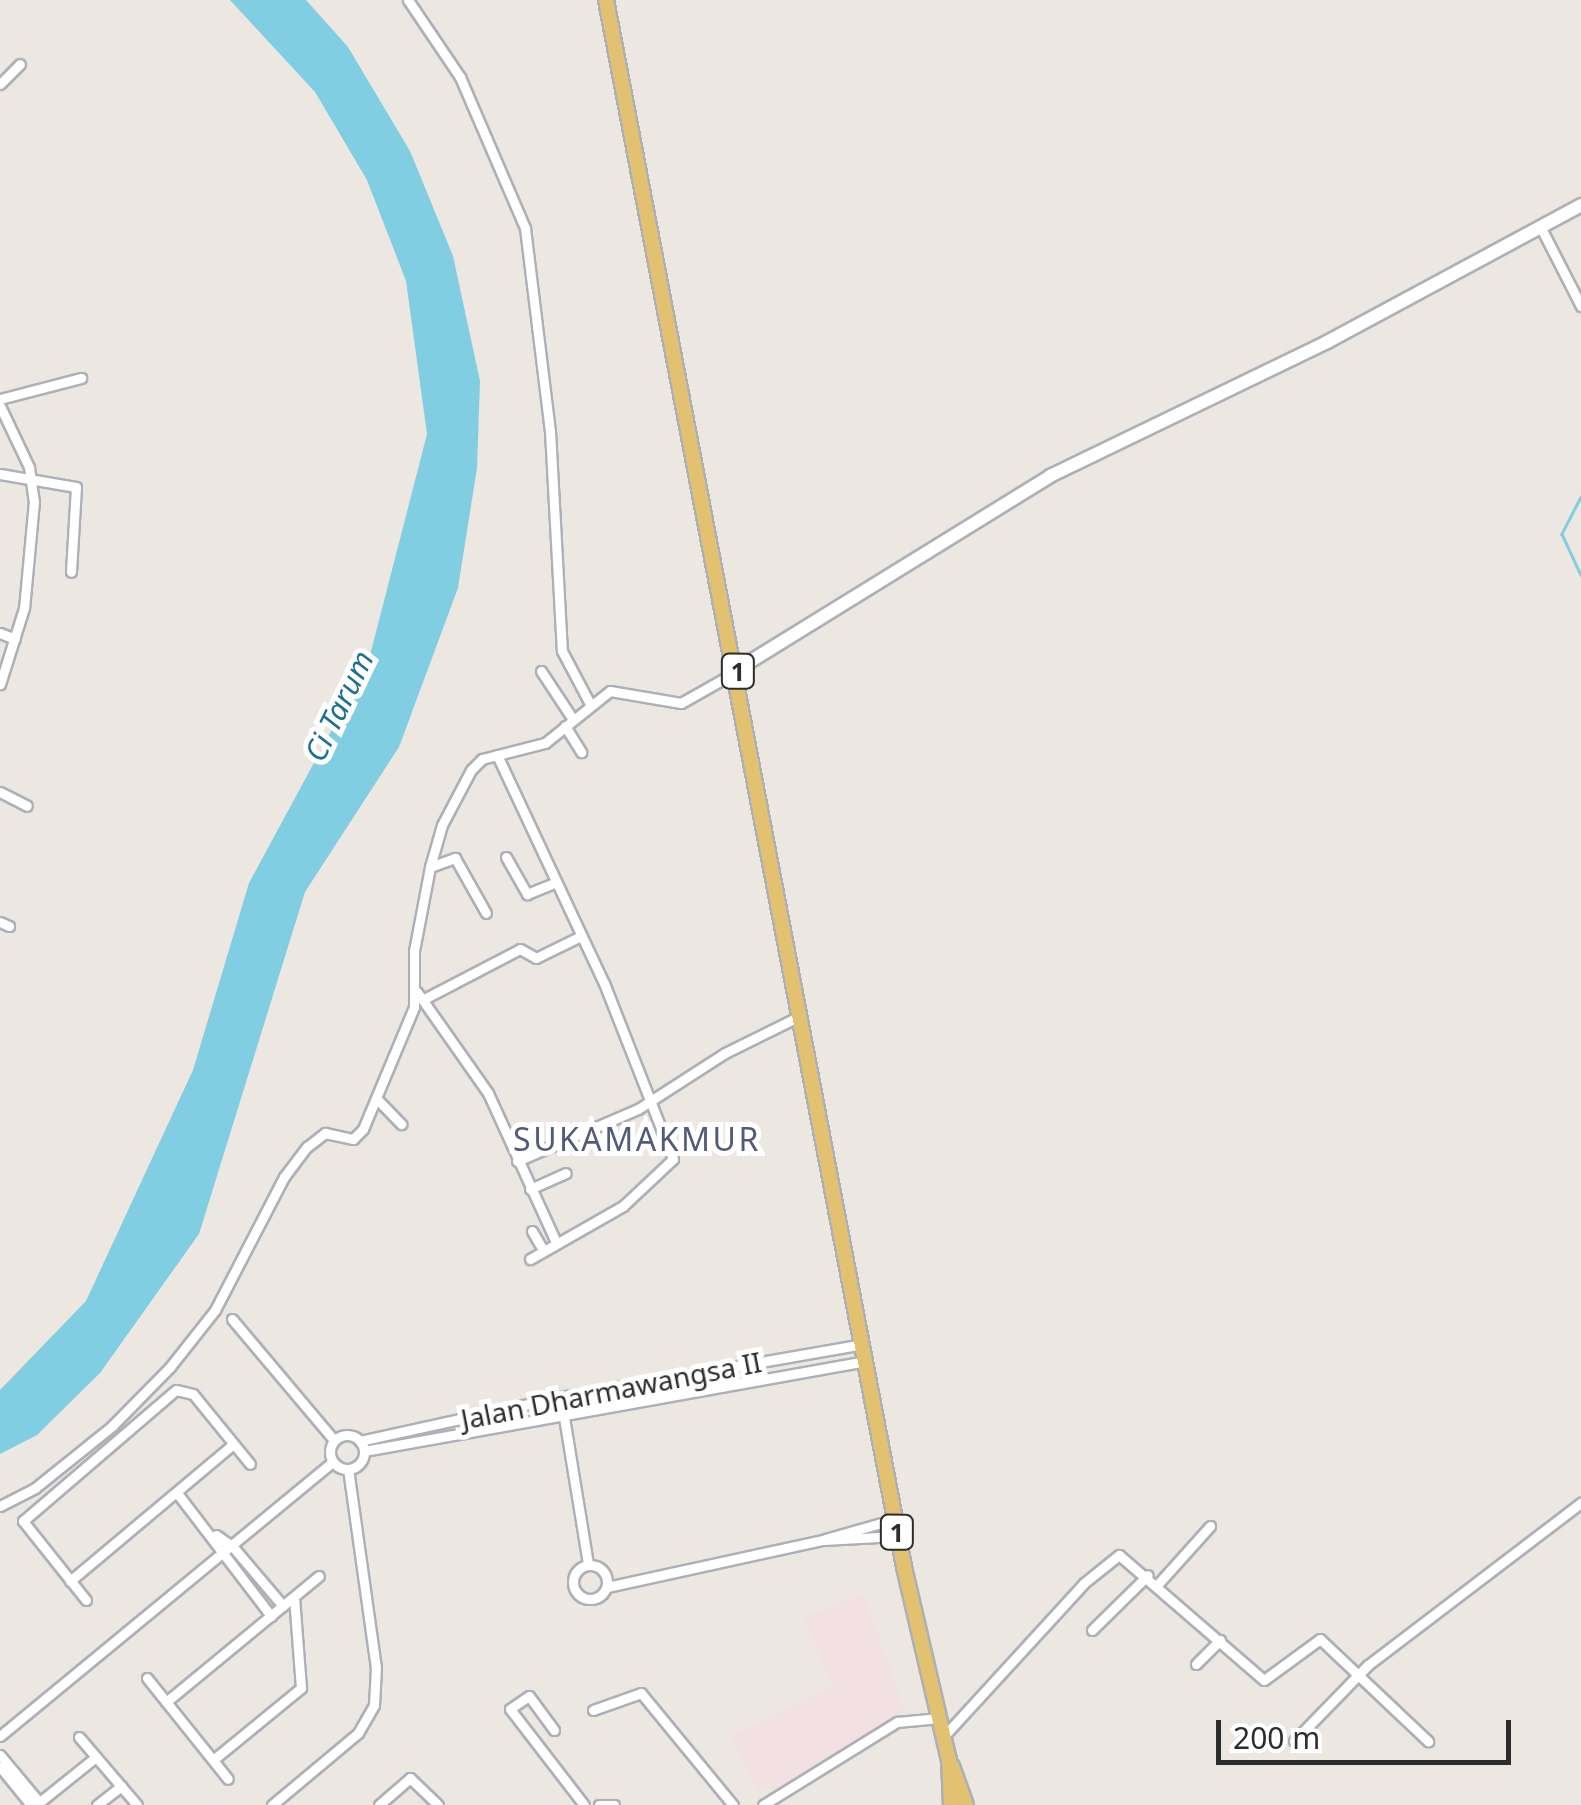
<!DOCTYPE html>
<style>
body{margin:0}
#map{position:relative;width:1581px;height:1805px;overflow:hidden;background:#ece7e1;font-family:"Noto Sans",sans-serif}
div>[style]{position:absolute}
.medical>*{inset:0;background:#f2e0e2}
.water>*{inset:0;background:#81cee2}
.stream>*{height:2.5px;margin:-1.25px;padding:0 1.25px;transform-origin:1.25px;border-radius:1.25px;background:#81cee2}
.roads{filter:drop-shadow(2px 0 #adb0b7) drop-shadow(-2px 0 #adb0b7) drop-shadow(0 2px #adb0b7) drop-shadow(0 -2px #adb0b7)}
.street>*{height:9px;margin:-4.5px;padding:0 4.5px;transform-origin:4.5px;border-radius:4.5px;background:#fff}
.street>.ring{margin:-4.5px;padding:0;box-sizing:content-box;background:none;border:9px solid #fff;border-radius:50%}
.secondary>*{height:12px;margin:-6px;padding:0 6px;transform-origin:6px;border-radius:6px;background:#fff}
.primary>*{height:14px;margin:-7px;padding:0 7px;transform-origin:7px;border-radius:7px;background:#e2c171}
span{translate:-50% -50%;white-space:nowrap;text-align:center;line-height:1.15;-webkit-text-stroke:10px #fff;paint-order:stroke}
.shield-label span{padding:2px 8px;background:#fff;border:2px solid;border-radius:8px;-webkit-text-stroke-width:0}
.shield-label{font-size:25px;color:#2d2d2d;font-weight:700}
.street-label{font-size:28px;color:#2d2d2d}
.water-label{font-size:30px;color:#1d7090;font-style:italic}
.quarter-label{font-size:32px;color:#525b79;letter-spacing:2.5px}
.scale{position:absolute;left:1216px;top:1720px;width:295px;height:45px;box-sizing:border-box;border:5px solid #2d2d2d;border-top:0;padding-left:12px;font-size:30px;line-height:35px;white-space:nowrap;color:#2d2d2d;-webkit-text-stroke:8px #fff;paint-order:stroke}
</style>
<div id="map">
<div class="medical">
<div style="clip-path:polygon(864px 1594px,904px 1710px,779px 1796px,769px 1785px,757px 1791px,730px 1736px,834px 1687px,803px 1617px)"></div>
</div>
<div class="water">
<div style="clip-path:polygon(230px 0,306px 0,348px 47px,410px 151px,453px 256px,480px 381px,477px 468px,458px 588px,399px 747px,305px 892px,199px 1234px,100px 1373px,37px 1435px,0 1454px,0 1390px,86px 1301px,193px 1070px,249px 883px,368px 663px,427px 434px,406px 281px,367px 180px,315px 92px)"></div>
</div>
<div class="stream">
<div style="left:1581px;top:497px;width:42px;rotate:117.2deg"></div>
<div style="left:1562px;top:534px;width:45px;rotate:65.1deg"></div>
</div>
<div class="roads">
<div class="street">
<div style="left:408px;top:0;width:93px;rotate:56deg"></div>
<div style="left:460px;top:77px;width:164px;rotate:66.7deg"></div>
<div style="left:525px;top:228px;width:205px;rotate:83deg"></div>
<div style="left:550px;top:431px;width:220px;rotate:86.9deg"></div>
<div style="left:562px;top:651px;width:58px;rotate:62.1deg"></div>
<div style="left:0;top:84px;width:28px;rotate:-45deg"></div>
<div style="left:1540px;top:226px;width:90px;rotate:62.9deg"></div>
<div style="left:0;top:399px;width:84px;rotate:-14.5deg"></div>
<div style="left:0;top:406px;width:68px;rotate:64.6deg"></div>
<div style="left:29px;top:467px;width:34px;rotate:82deg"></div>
<div style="left:34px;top:501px;width:107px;rotate:95.3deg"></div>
<div style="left:24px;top:608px;width:80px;rotate:107.5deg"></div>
<div style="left:0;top:474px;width:77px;rotate:9.7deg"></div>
<div style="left:76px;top:487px;width:85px;rotate:93.4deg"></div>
<div style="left:0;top:633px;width:16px;rotate:22deg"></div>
<div style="left:541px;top:671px;width:56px;rotate:56.6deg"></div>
<div style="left:565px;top:726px;width:31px;rotate:58deg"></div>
<div style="left:497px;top:755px;width:252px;rotate:64.9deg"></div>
<div style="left:604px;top:983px;width:189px;rotate:68.6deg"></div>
<div style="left:673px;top:1159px;width:69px;rotate:136.8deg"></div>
<div style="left:623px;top:1206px;width:107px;rotate:150.3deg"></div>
<div style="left:0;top:792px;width:30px;rotate:27deg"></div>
<div style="left:506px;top:857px;width:43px;rotate:60.4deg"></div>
<div style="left:527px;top:894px;width:29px;rotate:-22deg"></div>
<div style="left:430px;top:867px;width:27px;rotate:-20deg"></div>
<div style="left:455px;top:858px;width:63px;rotate:60.6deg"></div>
<div style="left:0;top:922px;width:10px;rotate:24deg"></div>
<div style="left:417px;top:992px;width:123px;rotate:54.9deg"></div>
<div style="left:488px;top:1093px;width:162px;rotate:65.5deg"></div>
<div style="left:424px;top:999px;width:108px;rotate:-27.5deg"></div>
<div style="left:520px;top:949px;width:18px;rotate:29deg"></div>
<div style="left:536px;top:958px;width:50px;rotate:-26.1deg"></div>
<div style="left:377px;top:1099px;width:35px;rotate:46deg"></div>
<div style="left:517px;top:1161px;width:132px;rotate:-23.3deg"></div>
<div style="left:638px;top:1109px;width:103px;rotate:-32.8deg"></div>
<div style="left:725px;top:1053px;width:84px;rotate:-26.3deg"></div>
<div style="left:530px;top:1189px;width:39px;rotate:-24deg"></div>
<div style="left:532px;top:1231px;width:22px;rotate:60deg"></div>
<div style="left:232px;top:1319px;width:158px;rotate:49.9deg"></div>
<div style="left:562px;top:1405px;width:161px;rotate:80.7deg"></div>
<div class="ring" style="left:330px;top:1435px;width:25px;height:25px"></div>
<div style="left:360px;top:1441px;width:205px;rotate:-12.4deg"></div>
<div style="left:560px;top:1397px;width:308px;rotate:-9.9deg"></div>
<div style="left:364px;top:1451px;width:510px;rotate:-10.16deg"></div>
<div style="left:177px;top:1493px;width:155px;rotate:52.6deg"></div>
<div style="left:0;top:1506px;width:39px;rotate:-27deg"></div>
<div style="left:35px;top:1488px;width:99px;rotate:-38.8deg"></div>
<div style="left:112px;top:1426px;width:83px;rotate:-45.5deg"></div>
<div style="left:170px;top:1367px;width:73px;rotate:-51.7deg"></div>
<div style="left:215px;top:1310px;width:150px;rotate:-62.6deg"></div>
<div style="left:284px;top:1177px;width:38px;rotate:-53deg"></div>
<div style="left:307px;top:1147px;width:23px;rotate:-38deg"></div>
<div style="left:325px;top:1133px;width:29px;rotate:12deg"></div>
<div style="left:353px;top:1139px;width:14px;rotate:-45deg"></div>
<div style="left:363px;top:1129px;width:132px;rotate:-67.3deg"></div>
<div style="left:414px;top:1007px;width:56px;rotate:-90deg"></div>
<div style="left:414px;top:951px;width:86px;rotate:-79.2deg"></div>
<div style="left:430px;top:867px;width:44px;rotate:-74.1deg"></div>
<div style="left:442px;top:825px;width:62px;rotate:-62.2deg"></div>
<div style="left:471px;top:770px;width:16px;rotate:-45deg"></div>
<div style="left:482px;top:759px;width:65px;rotate:-14.3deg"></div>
<div style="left:545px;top:743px;width:83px;rotate:-38.7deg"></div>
<div style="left:610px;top:691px;width:72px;rotate:9.6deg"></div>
<div style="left:681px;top:703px;width:61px;rotate:-29.5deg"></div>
<div style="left:216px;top:1535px;width:21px;rotate:35deg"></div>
<div style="left:233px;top:1547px;width:77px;rotate:49.7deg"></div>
<div style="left:825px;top:1539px;width:73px;rotate:-15.9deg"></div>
<div class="ring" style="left:573px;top:1565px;width:25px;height:25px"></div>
<div style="left:70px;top:1581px;width:213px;rotate:-40deg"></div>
<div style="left:1158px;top:1584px;width:78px;rotate:-48.1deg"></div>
<div style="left:607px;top:1587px;width:221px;rotate:-12.3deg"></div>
<div style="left:823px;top:1540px;width:75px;rotate:-3.1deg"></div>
<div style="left:86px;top:1600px;width:101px;rotate:-128.6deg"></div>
<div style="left:23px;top:1521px;width:201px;rotate:-40.6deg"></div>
<div style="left:176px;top:1390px;width:17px;rotate:13deg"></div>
<div style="left:193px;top:1394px;width:90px;rotate:50.8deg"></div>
<div style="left:1092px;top:1630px;width:78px;rotate:-44.5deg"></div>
<div style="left:1196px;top:1664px;width:34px;rotate:-45deg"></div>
<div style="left:147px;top:1678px;width:129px;rotate:51.3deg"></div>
<div style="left:166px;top:1702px;width:198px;rotate:-39.5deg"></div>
<div style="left:593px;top:1710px;width:51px;rotate:-19.5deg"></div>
<div style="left:641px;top:1693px;width:145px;rotate:50.6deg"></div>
<div style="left:554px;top:1730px;width:42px;rotate:-126.3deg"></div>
<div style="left:529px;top:1696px;width:23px;rotate:146deg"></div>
<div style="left:510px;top:1709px;width:121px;rotate:52.4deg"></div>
<div style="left:0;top:1736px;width:430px;rotate:-39.5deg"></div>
<div style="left:944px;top:1736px;width:207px;rotate:-47.5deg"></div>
<div style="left:1084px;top:1583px;width:45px;rotate:-38.7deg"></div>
<div style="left:1119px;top:1555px;width:191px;rotate:40.8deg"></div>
<div style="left:1264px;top:1680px;width:69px;rotate:-36.2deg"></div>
<div style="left:1320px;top:1639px;width:149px;rotate:43.4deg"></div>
<div style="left:79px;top:1737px;width:89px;rotate:49.5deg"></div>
<div style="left:1294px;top:1741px;width:106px;rotate:-45.8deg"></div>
<div style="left:1368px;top:1665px;width:268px;rotate:-37.3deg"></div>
<div style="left:0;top:1755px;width:61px;rotate:50.3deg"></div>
<div style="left:213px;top:1760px;width:114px;rotate:-39.3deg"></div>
<div style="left:301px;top:1688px;width:91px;rotate:-94.4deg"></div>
<div style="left:0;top:1767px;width:49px;rotate:50.8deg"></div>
<div style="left:36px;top:1805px;width:77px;rotate:-38.7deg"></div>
<div style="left:97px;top:1805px;width:31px;rotate:-38deg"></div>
<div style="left:272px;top:1805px;width:112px;rotate:-39.9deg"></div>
<div style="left:358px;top:1733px;width:32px;rotate:-60deg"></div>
<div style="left:374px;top:1705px;width:37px;rotate:-87deg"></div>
<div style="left:376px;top:1668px;width:200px;rotate:-98deg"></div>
<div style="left:379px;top:1805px;width:41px;rotate:-41.1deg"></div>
<div style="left:410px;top:1778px;width:39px;rotate:44deg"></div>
<div style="left:599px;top:1805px;width:15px"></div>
<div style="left:763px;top:1805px;width:158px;rotate:-31.8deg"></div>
<div style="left:897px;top:1722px;width:43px;rotate:-5.3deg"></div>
</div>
<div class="secondary">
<div style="left:738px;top:669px;width:367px;rotate:-31.7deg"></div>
<div style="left:1050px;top:476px;width:308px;rotate:-25.8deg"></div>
<div style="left:1327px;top:342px;width:289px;rotate:-28.3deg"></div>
</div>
<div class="primary">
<div style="left:606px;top:0;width:1595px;rotate:79.23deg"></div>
<div style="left:904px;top:1567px;width:198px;rotate:76.9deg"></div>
<div style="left:949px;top:1760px;width:45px;rotate:87.5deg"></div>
<div style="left:952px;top:1766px;width:41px;rotate:70.3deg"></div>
</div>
</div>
<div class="shield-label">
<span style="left:738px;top:671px">1</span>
<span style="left:897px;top:1532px">1</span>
</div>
<div class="street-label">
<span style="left:611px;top:1390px;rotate:-11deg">Jalan Dharmawangsa II</span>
</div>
<div class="water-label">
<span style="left:339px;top:706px;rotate:-64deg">Ci Tarum</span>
</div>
<div class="quarter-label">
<span style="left:637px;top:1139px">SUKAMAKMUR</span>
</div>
<div class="scale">200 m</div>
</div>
